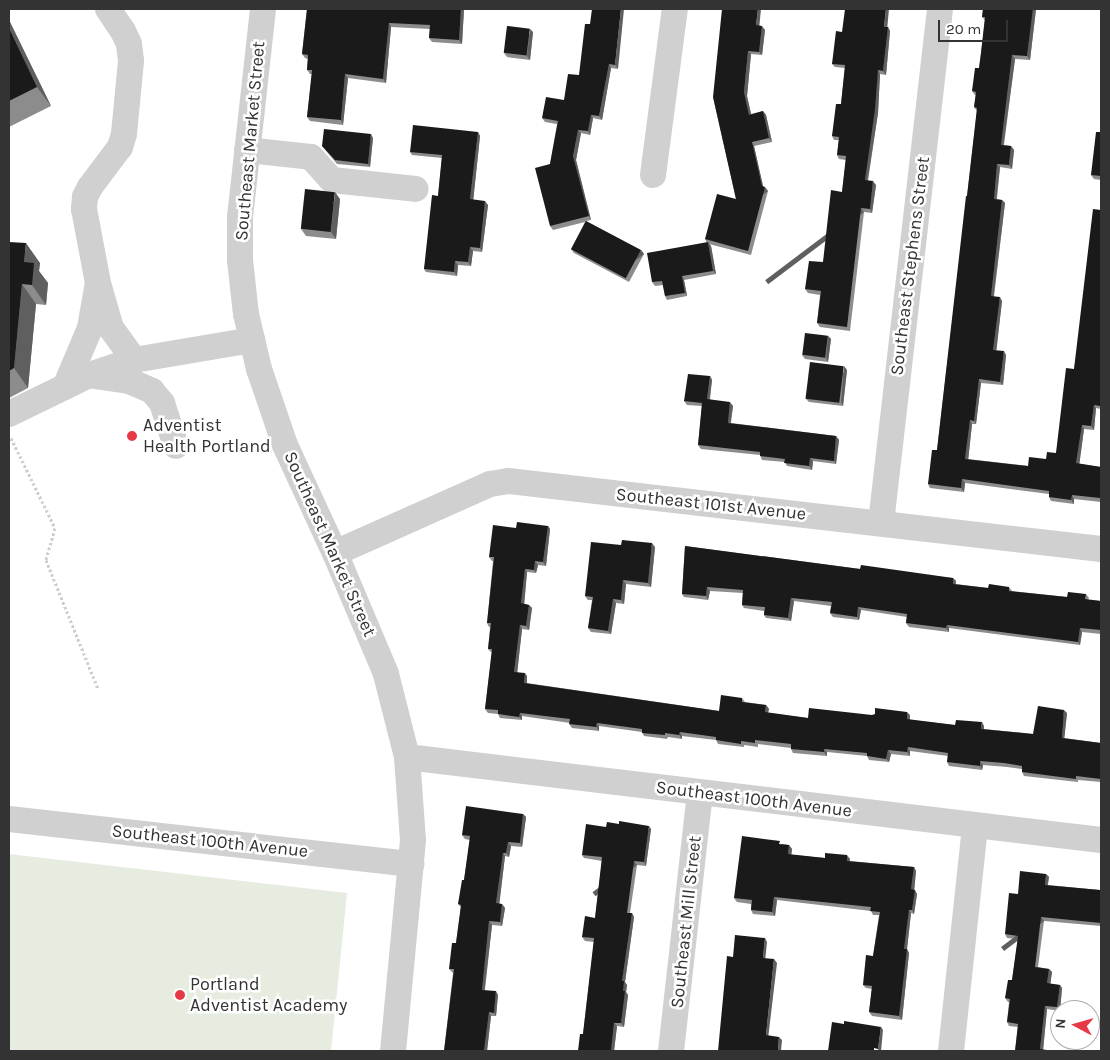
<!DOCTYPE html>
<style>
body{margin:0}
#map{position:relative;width:1110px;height:1060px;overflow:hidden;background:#fff;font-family:Karla,sans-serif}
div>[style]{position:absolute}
.green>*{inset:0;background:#e6ecdf}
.path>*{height:3px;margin-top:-1.5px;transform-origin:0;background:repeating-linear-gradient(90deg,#cdcdcd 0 2.5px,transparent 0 5px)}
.minor>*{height:26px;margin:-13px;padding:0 13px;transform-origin:13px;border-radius:13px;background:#d0d0d0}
.wall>*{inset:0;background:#8c8c8c}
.shaded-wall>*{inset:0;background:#5f5f5f;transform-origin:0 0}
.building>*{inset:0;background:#1a1a1a;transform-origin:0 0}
.dots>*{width:14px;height:14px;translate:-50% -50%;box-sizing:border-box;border:2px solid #fff;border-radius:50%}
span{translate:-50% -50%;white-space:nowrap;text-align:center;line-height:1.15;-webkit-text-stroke:5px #fff;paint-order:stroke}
.street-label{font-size:18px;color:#333}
.poi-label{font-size:18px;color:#333}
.left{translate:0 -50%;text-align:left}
.frame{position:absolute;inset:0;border:10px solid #333;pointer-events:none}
.north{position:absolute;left:1050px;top:1000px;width:50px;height:50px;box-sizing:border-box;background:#fff;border:1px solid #adadad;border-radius:50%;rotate:276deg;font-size:14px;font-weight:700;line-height:20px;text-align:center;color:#333}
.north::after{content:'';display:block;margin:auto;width:18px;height:22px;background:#e63946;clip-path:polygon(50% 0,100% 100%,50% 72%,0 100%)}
.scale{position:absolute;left:938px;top:20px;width:70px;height:22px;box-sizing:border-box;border:2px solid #333;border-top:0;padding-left:6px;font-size:15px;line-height:18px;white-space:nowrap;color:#333;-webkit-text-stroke:4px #fff;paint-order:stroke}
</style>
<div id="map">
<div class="green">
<div style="clip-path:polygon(9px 854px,347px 893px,331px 1051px,9px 1051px)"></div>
</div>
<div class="path">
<div style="left:11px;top:438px;width:100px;rotate:63.9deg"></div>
<div style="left:55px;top:528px;width:33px;rotate:106deg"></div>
<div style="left:46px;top:560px;width:139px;rotate:68deg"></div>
</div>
<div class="minor">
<div style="left:108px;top:9px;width:27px;rotate:56deg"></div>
<div style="left:123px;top:31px;width:14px;rotate:65deg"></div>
<div style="left:129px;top:44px;width:17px;rotate:83deg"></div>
<div style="left:131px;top:61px;width:73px;rotate:95.5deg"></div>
<div style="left:124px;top:134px;width:14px;rotate:107deg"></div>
<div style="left:120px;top:147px;width:50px;rotate:126.9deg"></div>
<div style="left:90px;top:187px;width:11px;rotate:117deg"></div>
<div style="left:85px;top:197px;width:12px;rotate:95deg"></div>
<div style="left:84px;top:209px;width:75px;rotate:79.3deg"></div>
<div style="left:98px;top:283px;width:47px;rotate:73.9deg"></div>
<div style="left:111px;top:328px;width:39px;rotate:54deg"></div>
<div style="left:263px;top:9px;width:209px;rotate:96.3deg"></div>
<div style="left:240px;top:217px;width:43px;rotate:90deg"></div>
<div style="left:240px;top:260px;width:54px;rotate:83.7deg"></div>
<div style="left:246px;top:314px;width:57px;rotate:76.7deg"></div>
<div style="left:259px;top:369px;width:80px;rotate:71.1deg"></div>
<div style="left:285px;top:445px;width:119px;rotate:65.2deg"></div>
<div style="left:335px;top:553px;width:131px;rotate:67.1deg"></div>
<div style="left:386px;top:674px;width:86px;rotate:75.8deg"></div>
<div style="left:407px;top:757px;width:83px;rotate:85.9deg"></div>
<div style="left:413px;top:840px;width:212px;rotate:95.4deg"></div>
<div style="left:247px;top:150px;width:64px;rotate:6.2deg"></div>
<div style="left:311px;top:157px;width:31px;rotate:48deg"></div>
<div style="left:332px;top:180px;width:84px;rotate:6.1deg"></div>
<div style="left:653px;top:175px;width:167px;rotate:-82.5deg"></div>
<div style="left:94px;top:376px;width:35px;rotate:8deg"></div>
<div style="left:129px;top:381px;width:25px;rotate:23deg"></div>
<div style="left:152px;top:391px;width:16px;rotate:50deg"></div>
<div style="left:162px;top:403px;width:45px;rotate:72deg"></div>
<div style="left:65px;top:387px;width:64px;rotate:-67deg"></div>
<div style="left:90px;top:328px;width:41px;rotate:-80.1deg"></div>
<div style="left:9px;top:414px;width:89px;rotate:-26deg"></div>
<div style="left:89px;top:375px;width:47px;rotate:-18.4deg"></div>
<div style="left:134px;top:360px;width:120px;rotate:-9.6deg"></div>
<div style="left:881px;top:523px;width:517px;rotate:-83.45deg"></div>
<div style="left:335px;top:553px;width:170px;rotate:-24deg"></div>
<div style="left:490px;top:484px;width:18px;rotate:-9deg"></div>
<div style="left:508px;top:481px;width:597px;rotate:6.54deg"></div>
<div style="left:407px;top:757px;width:699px;rotate:6.82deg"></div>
<div style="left:9px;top:819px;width:405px;rotate:6.4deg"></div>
<div style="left:671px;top:1051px;width:260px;rotate:-83.6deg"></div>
<div style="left:951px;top:1051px;width:226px;rotate:-83.9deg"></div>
</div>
<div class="wall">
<div style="clip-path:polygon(307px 9px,464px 9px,462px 44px,432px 42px,429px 38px,430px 29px,391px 27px,386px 83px,348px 78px,343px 125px,310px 121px,307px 117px,312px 74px,310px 74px,307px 70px,308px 59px,305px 58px,302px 54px)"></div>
<div style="clip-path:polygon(983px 9px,1036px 9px,1030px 60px,1015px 59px,1004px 145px,1011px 146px,1014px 150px,1012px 169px,1000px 167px,997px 199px,1002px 200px,1005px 203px,994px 297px,1002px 301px,996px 351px,1006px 355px,1003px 385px,981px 383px,976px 424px,972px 424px,968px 459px,1028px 466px,1046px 459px,1056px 453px,1074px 369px,1101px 210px,1101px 409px,1096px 408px,1094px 430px,1084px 429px,1079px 464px,1101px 467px,1101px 502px,1074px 499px,1074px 504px,1051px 501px,1049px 497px,1049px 494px,965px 483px,964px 492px,930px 488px,928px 484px,937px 450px,967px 196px,977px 111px,974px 107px,976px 95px,975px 95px,972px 91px,979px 68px,981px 53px,985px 20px,982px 17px)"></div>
<div style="clip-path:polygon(9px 20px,51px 106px,9px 127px)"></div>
<div style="clip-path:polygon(590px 24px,618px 69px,611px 68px,602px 120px,593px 118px,590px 135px,581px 133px,576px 160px,591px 220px,586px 221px,641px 250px,644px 254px,629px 282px,574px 253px,571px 249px,585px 222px,553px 230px,550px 226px,550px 164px,557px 124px,545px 122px,542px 118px,564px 100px,579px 75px)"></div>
<div style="clip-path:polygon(759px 26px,765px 30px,762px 55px,751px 54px,747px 96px,751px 114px,763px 111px,766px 115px,772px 142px,754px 146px,763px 187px,768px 191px,751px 255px,709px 244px,711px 246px,716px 274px,684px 280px,687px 296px,667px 300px,665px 296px,663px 285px,655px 286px,652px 282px,707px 243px,705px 239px,736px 199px,713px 97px)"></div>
<div style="clip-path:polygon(888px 27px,890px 31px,886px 75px,880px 74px,878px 113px,868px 181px,876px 185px,872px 213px,864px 212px,850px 331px,820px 327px,817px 323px,820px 295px,808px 293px,805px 289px,823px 262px,842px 192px,846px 160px,839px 159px,837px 155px,839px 140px,834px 140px,832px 136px,841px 104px,845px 68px,835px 67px,832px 64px,842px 32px)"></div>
<div style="clip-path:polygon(533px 32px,530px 60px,507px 57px,504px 53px)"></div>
<div style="clip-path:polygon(1101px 131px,1101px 180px,1094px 179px,1091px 175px)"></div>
<div style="clip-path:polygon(478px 132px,480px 136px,473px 200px,488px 205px,482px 252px,473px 251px,471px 266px,458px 265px,457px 276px,426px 272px,424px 269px,438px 196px,442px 158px,412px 155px,410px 152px)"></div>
<div style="clip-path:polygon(373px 138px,370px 167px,337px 164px,322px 146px)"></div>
<div style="clip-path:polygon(340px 199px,336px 239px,306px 236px,301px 229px)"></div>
<div style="clip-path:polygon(9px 242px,40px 263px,39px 271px,48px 283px,46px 305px,36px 304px,28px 388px,9px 398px)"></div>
<div style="clip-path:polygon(828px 336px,831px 339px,828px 362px,805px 359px,802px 355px)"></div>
<div style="clip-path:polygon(847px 370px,843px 406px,809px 402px,806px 399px)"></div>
<div style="clip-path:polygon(710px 376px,712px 380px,710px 400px,733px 406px,731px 423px,836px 436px,839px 440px,836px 464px,813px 461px,812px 470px,787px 466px,785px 462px,762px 460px,760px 455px,701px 449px,698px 445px,702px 406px,687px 405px,684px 401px)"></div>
<div style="clip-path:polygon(548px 526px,550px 529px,546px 566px,538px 565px,536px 573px,527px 572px,524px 604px,529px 605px,532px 608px,529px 630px,522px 629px,517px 672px,527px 676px,527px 683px,719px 711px,742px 698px,745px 702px,766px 705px,769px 709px,768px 713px,808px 718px,872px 715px,910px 715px,910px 720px,955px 725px,984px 726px,984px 729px,1033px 734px,1067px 713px,1064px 738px,1101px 743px,1101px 782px,1078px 780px,1078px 782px,1024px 776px,1022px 772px,1022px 769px,1007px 767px,983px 765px,982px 770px,949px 766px,947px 762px,948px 756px,910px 751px,910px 756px,891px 754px,889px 762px,869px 760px,867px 756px,827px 752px,827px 756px,793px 753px,791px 749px,791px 748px,758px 744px,758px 747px,744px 745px,744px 747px,718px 744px,716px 740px,682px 736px,682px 739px,668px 737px,667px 739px,644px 736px,642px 732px,599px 726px,599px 731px,572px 728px,569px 724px,570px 723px,522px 716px,522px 720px,500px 718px,498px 714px,488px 713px,485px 709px,492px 652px,491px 652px,488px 649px,490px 627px,489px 627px,487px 623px,493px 561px,492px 561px,489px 557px,516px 528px)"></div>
<div style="clip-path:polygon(621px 545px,655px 547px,651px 587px,626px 584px,624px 604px,616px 603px,611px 634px,591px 632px,588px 628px,592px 600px,588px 600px,585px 596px)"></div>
<div style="clip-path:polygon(685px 546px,860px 569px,953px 578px,956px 581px,956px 584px,988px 588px,1009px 587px,1012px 591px,1067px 597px,1086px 594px,1089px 598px,1088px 600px,1101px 601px,1101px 634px,1082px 632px,1080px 645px,949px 628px,949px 632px,909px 627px,906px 623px,907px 617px,861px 610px,859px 620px,833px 617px,830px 613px,831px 606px,794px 601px,791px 621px,766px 618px,764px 615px,764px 611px,744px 608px,742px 605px,743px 593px,710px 591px,708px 600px,684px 597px,682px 594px)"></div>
<div style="clip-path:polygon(523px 814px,526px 817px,522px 847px,511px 846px,509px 857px,505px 856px,499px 904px,502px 904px,505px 908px,502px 926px,492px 925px,485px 990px,498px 995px,496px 1016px,491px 1016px,487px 1051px,444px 1051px,453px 973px,449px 969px,456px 943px,461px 907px,458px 904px,464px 880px,470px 840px,465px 839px,462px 835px)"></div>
<div style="clip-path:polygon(651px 829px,646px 866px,637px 865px,630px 913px,632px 913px,634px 917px,625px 982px,627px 985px,626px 992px,628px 995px,624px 1027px,617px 1026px,614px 1051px,578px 1051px,583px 1034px,594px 942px,585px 941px,582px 937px,595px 918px,602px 861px,584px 858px,582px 855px)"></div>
<div style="clip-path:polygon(782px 844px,789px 845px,792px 849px,791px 855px,825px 858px,850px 859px,850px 861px,914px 867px,916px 871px,914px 890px,917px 894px,914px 914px,911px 913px,907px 949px,909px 953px,902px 1020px,872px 1016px,869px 1012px,872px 989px,866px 988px,863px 985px,873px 956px,879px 915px,873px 915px,871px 911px,777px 900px,775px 916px,753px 914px,751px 910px,751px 904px,737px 902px,734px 898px)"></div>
<div style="clip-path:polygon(1046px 874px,1049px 877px,1048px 885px,1100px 890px,1101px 883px,1101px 926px,1044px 921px,1038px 967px,1049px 969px,1052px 972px,1050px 984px,1060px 985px,1062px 988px,1060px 1011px,1047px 1009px,1043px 1050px,1015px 1051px,1018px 1027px,1009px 1026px,1007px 1022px,1009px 1002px,1008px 1002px,1005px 998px,1012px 980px,1018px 939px,1007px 938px,1005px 934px,1018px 894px)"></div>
</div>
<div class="shaded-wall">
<div style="clip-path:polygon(461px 9px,464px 9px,462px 44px,459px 40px)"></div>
<div style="clip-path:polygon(621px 9px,624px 9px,618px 69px,615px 65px)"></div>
<div style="clip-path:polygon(758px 9px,761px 9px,759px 29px,756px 25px)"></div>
<div style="clip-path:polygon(886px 9px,889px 9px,887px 30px,884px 27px)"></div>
<div style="clip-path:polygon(1033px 9px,1036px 9px,1030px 60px,1027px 56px)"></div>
<div style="clip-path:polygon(9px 20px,51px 106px,37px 87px,9px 28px)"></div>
<div style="clip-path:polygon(389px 23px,391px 27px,386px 83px,383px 79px)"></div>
<div style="clip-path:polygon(762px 26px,765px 30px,762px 55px,759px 52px)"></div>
<div style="clip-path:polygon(888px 27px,890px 31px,886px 75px,883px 71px)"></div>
<div style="clip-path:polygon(530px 29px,533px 32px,530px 60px,527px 56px)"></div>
<div style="clip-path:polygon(748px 51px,751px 54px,747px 96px,752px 118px,749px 115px,744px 92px)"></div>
<div style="clip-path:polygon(1012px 55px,1015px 59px,1003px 148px,1001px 145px)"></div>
<div style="clip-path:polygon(609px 64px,611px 68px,602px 120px,599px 116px)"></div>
<div style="clip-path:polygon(878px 70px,880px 74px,878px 113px,867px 184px,865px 180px)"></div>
<div style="clip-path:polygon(345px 74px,348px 78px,343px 125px,341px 120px)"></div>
<div style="clip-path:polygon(763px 111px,766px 115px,772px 142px,769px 138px)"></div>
<div style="clip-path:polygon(591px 115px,593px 118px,590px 135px,588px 131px)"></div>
<div style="clip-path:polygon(578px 130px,581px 133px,576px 160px,591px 220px,589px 216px,573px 156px)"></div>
<div style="clip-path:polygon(478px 132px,480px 136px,473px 203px,470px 199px)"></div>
<div style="clip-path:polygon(371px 134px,373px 138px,370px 167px,368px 164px)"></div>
<div style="clip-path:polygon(752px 142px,754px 146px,764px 190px,762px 186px)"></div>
<div style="clip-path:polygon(1011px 146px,1014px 150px,1012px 169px,1009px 165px)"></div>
<div style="clip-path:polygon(997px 164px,1000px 167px,996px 202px,994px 199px)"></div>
<div style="clip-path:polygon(873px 181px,876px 185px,872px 213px,870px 209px)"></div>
<div style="left:765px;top:187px;width:5px;height:66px;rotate:53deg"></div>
<div style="clip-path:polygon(335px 192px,340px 199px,336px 239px,331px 232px)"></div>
<div style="clip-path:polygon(1002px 200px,1005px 203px,993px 300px,991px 296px)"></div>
<div style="clip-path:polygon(485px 201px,488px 205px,482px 252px,480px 248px)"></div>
<div style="left:861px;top:208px;width:5px;height:120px;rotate:53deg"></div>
<div style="clip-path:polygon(708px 242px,711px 246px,716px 274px,713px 271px)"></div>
<div style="clip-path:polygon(26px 243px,40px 263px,39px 271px,48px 283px,46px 305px,32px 285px,24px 262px)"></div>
<div style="clip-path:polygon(470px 247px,473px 251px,471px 266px,468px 262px)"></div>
<div style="left:641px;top:250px;width:5px;height:32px;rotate:53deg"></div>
<div style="clip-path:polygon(455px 261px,458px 265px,457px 276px,454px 272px)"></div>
<div style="clip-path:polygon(682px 276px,684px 280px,687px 296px,685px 293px)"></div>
<div style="clip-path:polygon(22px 284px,36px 304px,28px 388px,14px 368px)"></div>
<div style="clip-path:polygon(1000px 297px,1002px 301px,996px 354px,993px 350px)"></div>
<div style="clip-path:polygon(828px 336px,831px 339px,828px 362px,826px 358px)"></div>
<div style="clip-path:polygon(1004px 351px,1006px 355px,1003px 385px,1000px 382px)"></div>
<div style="clip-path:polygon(844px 366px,847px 370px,843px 406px,841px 402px)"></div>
<div style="clip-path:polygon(710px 376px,712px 380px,709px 403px,707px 399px)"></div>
<div style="clip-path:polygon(979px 379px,981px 383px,976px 424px,974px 421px)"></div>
<div style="clip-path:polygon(730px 402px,733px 406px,730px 426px,728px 423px)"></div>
<div style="clip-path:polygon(1094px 405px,1096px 408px,1094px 430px,1091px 426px)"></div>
<div style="clip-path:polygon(970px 420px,972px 424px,968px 462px,965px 459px)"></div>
<div style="clip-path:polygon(1082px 425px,1084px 429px,1079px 467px,1076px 463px)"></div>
<div style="clip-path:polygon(836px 436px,839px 440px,836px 464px,834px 461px)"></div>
<div style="clip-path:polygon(810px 458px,813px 461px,812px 470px,809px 466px)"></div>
<div style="clip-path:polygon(962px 479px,965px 483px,964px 492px,961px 488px)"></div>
<div style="clip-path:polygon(1072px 495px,1074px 499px,1074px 504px,1071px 500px)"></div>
<div style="clip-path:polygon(548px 526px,550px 529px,546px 566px,543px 562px)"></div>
<div style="clip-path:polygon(652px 543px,655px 547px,651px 587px,648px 583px)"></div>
<div style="clip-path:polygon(535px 561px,538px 565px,536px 573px,534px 570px)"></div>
<div style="clip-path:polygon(525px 569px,527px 572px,524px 607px,521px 603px)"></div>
<div style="clip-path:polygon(953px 578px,956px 581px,955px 587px,953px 584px)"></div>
<div style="clip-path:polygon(623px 580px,626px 584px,624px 604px,621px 600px)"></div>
<div style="clip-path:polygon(707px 587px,710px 591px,708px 600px,706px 596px)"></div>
<div style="clip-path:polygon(791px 598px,794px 601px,791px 621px,788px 618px)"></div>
<div style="clip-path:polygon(613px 599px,616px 603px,611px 634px,608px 631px)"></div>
<div style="clip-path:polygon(529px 605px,532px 608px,529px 630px,526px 626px)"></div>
<div style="clip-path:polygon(858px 607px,861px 610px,859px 620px,857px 617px)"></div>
<div style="clip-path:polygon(520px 625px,522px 629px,517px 675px,514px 672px)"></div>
<div style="clip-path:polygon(947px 625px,949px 628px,949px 632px,946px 628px)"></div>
<div style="clip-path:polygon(1080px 628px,1082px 632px,1080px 645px,1078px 642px)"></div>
<div style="clip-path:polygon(525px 673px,527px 676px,527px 686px,524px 683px)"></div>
<div style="clip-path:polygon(766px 705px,769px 709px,767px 716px,765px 712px)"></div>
<div style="clip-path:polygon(1064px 710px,1067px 713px,1064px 742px,1062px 738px)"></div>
<div style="clip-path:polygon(907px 712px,910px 715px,909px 723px,907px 719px)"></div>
<div style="clip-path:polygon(520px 713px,522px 716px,522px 720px,519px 717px)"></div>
<div style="clip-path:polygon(982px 722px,984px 726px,984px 733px,981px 729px)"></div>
<div style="clip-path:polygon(597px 723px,599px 726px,599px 731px,596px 727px)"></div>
<div style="clip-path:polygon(680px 732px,682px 736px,682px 739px,679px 735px)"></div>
<div style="clip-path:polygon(908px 747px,910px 751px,910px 756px,907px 752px)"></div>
<div style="clip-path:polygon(824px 749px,827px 752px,827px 756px,824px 752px)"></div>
<div style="clip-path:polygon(888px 750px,891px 754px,889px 762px,886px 759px)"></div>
<div style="clip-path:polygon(980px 761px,983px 765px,982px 770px,980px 766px)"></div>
<div style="clip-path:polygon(523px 814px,526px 817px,522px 847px,520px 843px)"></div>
<div style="clip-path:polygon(649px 826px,651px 829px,646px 866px,644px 862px)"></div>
<div style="clip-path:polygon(508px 842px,511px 846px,509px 857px,506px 853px)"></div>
<div style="clip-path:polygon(789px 845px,792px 849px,791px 858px,788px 854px)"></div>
<div style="clip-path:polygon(503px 853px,505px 856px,499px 907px,496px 903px)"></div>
<div style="clip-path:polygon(847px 855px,850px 859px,849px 865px,847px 861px)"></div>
<div style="left:634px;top:861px;width:5px;height:52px;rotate:53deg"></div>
<div style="clip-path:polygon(914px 867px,916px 871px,914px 893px,911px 889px)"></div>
<div style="clip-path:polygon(1046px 874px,1049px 877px,1047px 888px,1045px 885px)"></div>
<div style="clip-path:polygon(915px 890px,917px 894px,914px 914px,912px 910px)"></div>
<div style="clip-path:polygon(774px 897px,777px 900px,775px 916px,772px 912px)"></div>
<div style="clip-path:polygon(502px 904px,505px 908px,502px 926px,500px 922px)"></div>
<div style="clip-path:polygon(909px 910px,911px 913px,907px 949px,909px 953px,902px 1020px,899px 1016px,904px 949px)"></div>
<div style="clip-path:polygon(632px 913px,634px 917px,625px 982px,627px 985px,626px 992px,628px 995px,624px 1027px,621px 1023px,623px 991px,622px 981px)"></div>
<div style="left:1041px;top:917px;width:5px;height:50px;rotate:53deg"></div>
<div style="clip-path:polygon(489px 921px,492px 925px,484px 994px,482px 990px)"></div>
<div style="clip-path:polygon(765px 938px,767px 942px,765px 962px,763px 958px)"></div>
<div style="clip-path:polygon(774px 959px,777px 963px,768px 1039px,766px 1035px)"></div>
<div style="clip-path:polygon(1049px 969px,1052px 972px,1050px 987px,1047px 983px)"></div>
<div style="clip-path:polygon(1060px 985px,1062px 988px,1060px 1011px,1057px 1007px)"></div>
<div style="clip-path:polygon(496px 991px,498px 995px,496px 1016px,494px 1013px)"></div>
<div style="clip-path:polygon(1045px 1006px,1047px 1009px,1043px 1051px,1040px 1049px)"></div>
<div style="clip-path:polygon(489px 1012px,491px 1016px,487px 1051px,484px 1051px)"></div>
<div style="clip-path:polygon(614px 1023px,617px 1026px,614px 1051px,611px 1051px)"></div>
<div style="clip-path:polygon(881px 1027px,883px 1030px,881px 1051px,879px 1051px,878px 1049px)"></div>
<div style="clip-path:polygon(779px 1037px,782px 1040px,781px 1051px,778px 1051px)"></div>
</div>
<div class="building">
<div style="clip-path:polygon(307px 9px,461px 9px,459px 40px,429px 38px,430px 25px,389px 23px,383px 79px,345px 74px,341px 120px,307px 117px,312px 70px,307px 70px,308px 55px,302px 54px)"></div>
<div style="clip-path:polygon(592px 9px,621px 9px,615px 65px,609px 64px,599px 116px,591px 115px,588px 131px,578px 130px,573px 156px,589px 216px,550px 226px,535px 168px,550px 164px,558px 121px,542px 118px,546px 97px,564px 100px,568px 74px,579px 75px,585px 24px,590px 24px)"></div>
<div style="clip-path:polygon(722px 9px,758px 9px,756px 25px,762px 26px,759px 52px,748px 51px,744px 92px,749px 115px,763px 111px,769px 138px,752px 142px,762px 186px,765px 187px,748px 251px,705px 239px,717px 194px,736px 199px,713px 97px)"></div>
<div style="clip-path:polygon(845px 9px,886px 9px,884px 27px,888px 27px,883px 71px,878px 70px,875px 109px,865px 180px,873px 181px,870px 209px,861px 208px,847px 327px,817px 323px,821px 291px,805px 289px,809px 261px,823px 262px,831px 190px,842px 192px,846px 156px,837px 155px,839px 137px,832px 136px,836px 104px,841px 104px,845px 65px,832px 64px,836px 31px,842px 32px)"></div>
<div style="clip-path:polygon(983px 9px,1033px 9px,1027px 56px,1012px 55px,1001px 145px,1011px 146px,1009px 165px,997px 164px,994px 199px,1002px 200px,991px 296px,1000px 297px,993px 350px,1004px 351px,1000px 382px,979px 379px,974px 421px,970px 420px,965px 459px,1028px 466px,1029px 457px,1046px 459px,1047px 452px,1056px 453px,1066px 368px,1074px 369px,1093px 209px,1101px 210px,1101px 399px,1100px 406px,1094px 405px,1091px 426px,1082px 425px,1076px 463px,1101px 467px,1101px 488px,1100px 498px,1072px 495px,1071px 500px,1049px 497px,1049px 491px,962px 479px,961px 488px,928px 484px,932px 450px,937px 450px,966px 196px,967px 196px,977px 108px,974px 107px,976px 92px,972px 91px,975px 68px,979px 68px,981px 53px,985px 17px,982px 17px)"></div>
<div style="left:507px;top:26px;width:23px;height:27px;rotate:7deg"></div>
<div style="clip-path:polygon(9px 28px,37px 87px,9px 101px)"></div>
<div style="clip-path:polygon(413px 125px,478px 132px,470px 199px,485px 201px,480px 248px,470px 247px,468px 262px,455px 261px,454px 272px,424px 269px,432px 195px,438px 196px,442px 155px,410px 152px)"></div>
<div style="clip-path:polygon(324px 129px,371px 134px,368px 164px,335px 160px,322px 146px)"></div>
<div style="clip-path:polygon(1101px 131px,1101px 176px,1091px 175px,1096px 132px,1101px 132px)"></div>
<div style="left:305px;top:189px;width:30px;height:40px;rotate:6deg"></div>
<div style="left:586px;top:221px;width:62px;height:32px;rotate:28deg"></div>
<div style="clip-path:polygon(9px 242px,26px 243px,24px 262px,34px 263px,32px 285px,22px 284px,14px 368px,9px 371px)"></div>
<div style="clip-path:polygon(708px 242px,713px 271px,682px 276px,685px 293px,665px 296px,662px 281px,652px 282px,647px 253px)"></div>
<div style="left:805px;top:333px;width:23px;height:22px;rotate:7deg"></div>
<div style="left:810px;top:362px;width:34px;height:37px;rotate:7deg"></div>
<div style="clip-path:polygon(688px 374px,710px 376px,707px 399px,730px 402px,728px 423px,836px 436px,834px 461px,810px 458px,809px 466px,784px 463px,785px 459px,760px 456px,760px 452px,698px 445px,702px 403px,684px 401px)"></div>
<div style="clip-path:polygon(517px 522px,548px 526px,543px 562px,535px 561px,534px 570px,525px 569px,521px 603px,529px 605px,526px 626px,520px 625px,514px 672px,525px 673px,524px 683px,719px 711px,721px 695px,742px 698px,742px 702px,766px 705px,765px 712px,808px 718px,809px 708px,872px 715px,875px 714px,875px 708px,907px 712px,907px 719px,955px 725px,956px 720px,982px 722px,981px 729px,1033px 734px,1038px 706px,1064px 710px,1062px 738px,1101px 743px,1101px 779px,1076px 776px,1076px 779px,1022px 772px,1022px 766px,1004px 763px,980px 761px,980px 766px,947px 762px,948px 753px,908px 747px,907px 752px,888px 750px,886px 759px,867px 756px,867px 753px,824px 749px,824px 752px,791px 749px,791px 744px,755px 740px,755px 743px,741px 741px,741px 744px,716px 740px,716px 737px,680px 732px,679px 735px,665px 733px,665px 735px,642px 733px,642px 729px,597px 723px,596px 727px,569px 724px,570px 719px,520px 713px,519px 717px,498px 714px,498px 710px,485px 709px,492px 649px,488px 649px,491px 623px,487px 623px,494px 557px,489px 557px,493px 525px,516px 528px)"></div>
<div style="clip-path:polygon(622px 540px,652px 543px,648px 583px,623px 580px,621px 600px,613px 599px,608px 631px,588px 628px,593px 597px,585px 596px,591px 542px,621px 545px)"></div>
<div style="clip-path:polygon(685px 546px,860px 569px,861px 565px,953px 578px,953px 584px,988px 588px,989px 584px,1009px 587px,1009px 591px,1067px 597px,1068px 592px,1086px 594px,1085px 599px,1101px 601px,1101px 630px,1080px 628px,1078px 642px,947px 625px,946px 628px,906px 623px,907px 614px,858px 607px,857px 617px,830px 613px,832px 602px,791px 598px,788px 618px,764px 615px,765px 607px,742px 605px,743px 590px,707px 587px,706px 596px,682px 594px)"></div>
<div style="clip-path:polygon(466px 806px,523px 814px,520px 843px,508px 842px,506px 853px,503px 853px,496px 903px,502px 904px,500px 922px,489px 921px,482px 990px,496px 991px,494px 1013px,489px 1012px,484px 1051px,444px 1051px,454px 969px,449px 969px,452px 943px,456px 943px,461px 905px,458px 904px,462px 880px,464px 880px,470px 836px,462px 835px)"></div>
<div style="clip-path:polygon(619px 821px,649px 826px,644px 862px,634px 861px,627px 913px,632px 913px,622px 981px,624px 981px,623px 991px,625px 991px,621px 1023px,614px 1023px,611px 1051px,578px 1051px,580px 1034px,583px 1034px,594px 938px,582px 937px,585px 916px,595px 918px,602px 857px,582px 855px,586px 824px,606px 827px,607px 822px,619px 824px)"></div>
<div style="clip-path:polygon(742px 836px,780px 841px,779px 844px,789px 845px,788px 854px,825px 858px,825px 853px,847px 855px,847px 861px,914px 867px,911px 889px,915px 890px,912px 910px,909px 910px,904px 949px,907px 949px,899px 1016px,869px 1012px,872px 986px,863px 985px,866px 955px,873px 956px,880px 912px,870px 911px,871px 907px,774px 897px,772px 912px,751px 910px,752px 900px,734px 898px)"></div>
<div style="clip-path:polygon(1020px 871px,1046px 874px,1045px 885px,1100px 890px,1100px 883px,1101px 883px,1101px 923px,1041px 917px,1035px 967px,1049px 969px,1047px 983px,1060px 985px,1057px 1007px,1045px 1006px,1040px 1049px,1054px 1051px,1015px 1051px,1018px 1024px,1007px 1022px,1010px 999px,1005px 998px,1008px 980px,1012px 980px,1018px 936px,1005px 934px,1009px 893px,1018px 894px)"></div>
<div style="clip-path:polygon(735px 935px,765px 938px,763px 958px,774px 959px,766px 1035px,779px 1037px,778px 1051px,718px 1051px,727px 956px,733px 957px)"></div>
<div style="clip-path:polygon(844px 1021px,881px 1027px,878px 1049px,874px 1048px,874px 1051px,828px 1051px,832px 1022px,844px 1024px)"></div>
</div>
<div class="dots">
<div style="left:132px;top:436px;background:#e63946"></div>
<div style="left:180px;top:995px;background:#e63946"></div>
</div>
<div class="street-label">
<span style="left:250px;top:141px;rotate:-85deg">Southeast Market Street</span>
<span style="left:910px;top:266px;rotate:-83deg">Southeast Stephens Street</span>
<span style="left:711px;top:504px;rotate:6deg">Southeast 101st Avenue</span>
<span style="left:330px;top:544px;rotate:66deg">Southeast Market Street</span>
<span style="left:754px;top:799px;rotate:7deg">Southeast 100th Avenue</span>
<span style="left:210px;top:841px;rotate:6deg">Southeast 100th Avenue</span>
<span style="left:686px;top:922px;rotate:-84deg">Southeast Mill Street</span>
</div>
<div class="poi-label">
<span class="left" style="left:143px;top:436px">Adventist<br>Health Portland</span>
<span class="left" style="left:190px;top:995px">Portland<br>Adventist Academy</span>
</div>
<div class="frame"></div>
<div class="north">N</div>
<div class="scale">20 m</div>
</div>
